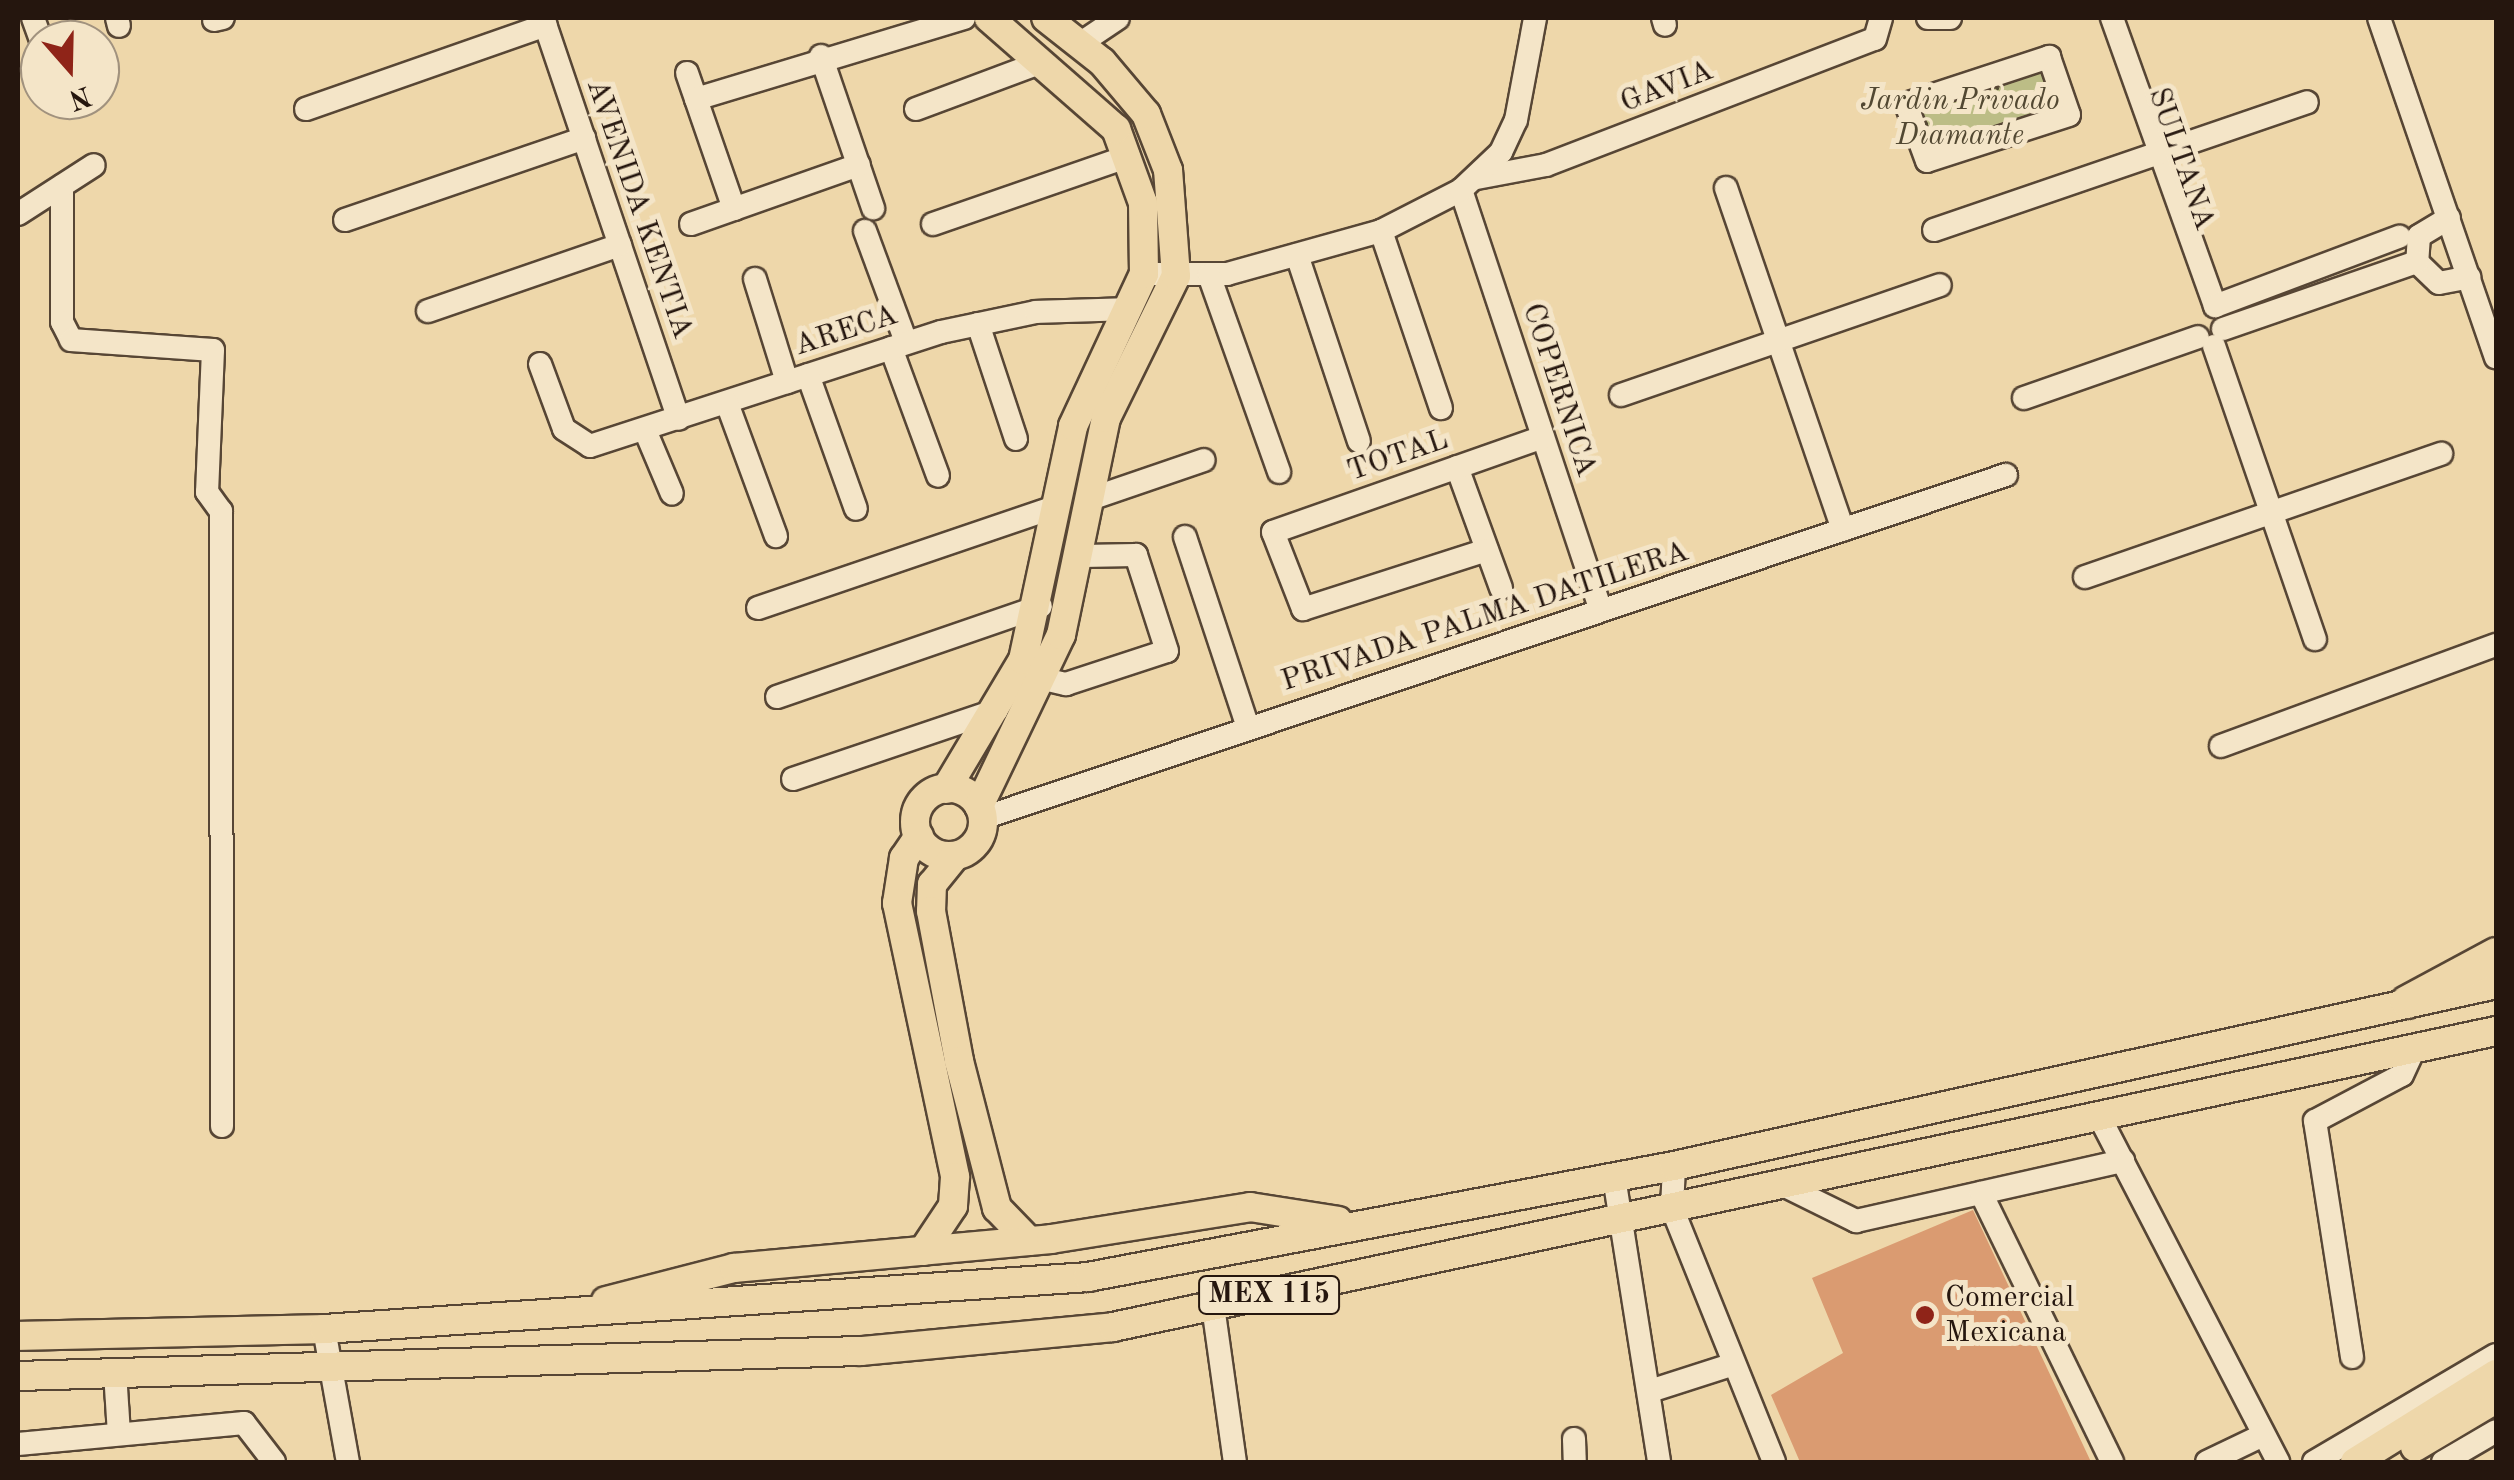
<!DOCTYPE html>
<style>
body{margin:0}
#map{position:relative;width:2514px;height:1480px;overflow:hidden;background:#eed7aa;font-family:"Old Standard TT",serif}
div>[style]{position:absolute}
.green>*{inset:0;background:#bcbd86;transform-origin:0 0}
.building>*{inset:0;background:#da9b71}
.roads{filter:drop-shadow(2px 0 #574635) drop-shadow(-2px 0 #574635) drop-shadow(0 2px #574635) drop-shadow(0 -2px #574635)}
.minor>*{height:22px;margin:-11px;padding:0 11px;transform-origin:11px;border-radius:11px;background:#f4e5c8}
.major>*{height:28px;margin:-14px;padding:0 14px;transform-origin:14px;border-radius:14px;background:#eed7aa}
.major>.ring{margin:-14px;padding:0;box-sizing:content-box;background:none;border:28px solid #eed7aa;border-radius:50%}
.highway>*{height:32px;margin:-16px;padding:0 16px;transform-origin:16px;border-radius:16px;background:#eed7aa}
.dots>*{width:28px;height:28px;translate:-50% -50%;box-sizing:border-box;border:5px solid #f4e5c8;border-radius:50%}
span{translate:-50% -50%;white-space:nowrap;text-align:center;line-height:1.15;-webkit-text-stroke:10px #f4e5c8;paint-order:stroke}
.shield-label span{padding:2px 8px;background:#f4e5c8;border:2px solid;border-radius:8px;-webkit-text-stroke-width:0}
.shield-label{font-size:28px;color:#25160e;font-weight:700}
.street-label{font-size:30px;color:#25160e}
.park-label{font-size:30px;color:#524832;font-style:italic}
.poi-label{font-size:30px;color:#25160e}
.left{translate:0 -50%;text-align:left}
.frame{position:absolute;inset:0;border:20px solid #25160e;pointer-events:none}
.north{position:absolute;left:20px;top:20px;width:100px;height:100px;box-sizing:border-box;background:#f4e5c8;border:2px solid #a1927e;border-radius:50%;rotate:160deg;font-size:28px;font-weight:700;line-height:40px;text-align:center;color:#25160e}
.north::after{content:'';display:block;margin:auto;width:35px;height:45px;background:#8f2418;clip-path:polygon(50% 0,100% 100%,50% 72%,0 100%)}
</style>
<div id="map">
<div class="green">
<div style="left:2052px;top:49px;width:72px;height:163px;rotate:71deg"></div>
</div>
<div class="building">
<div style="clip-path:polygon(1973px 1210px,2091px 1462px,1800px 1462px,1771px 1395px,1843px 1353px,1812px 1278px)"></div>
</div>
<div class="roads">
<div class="minor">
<div style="left:33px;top:18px;width:23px;rotate:70deg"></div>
<div style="left:117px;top:18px;width:8px;rotate:76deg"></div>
<div style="left:543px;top:18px;width:423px;rotate:71.3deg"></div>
<div style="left:1663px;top:18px;width:7px;rotate:74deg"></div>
<div style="left:1928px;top:18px;width:22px"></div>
<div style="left:2112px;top:18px;width:306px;rotate:70.3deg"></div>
<div style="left:2215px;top:306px;width:197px;rotate:-20.6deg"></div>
<div style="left:2379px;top:18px;width:359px;rotate:71deg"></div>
<div style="left:214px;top:20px;width:9px;rotate:-13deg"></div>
<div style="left:1078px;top:45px;width:48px;rotate:-34deg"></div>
<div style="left:821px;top:56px;width:161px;rotate:71.1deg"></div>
<div style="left:2049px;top:57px;width:61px;rotate:71deg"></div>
<div style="left:2069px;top:115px;width:149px;rotate:162.1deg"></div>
<div style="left:1927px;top:161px;width:61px;rotate:-110.2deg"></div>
<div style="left:1906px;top:104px;width:151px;rotate:-18.2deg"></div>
<div style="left:687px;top:73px;width:144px;rotate:70.9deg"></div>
<div style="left:696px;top:99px;width:280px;rotate:-16.8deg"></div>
<div style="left:306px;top:109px;width:254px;rotate:-19.3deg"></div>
<div style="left:916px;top:109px;width:134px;rotate:-20.5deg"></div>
<div style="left:1477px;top:178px;width:70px;rotate:-10.7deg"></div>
<div style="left:1546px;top:165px;width:352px;rotate:-21deg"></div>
<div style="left:1875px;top:39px;width:22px;rotate:-74deg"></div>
<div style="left:62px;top:186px;width:136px;rotate:90deg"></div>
<div style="left:62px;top:322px;width:20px;rotate:63deg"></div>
<div style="left:71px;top:340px;width:142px;rotate:4deg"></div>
<div style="left:213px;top:350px;width:142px;rotate:92.4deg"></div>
<div style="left:207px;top:492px;width:24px;rotate:54deg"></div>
<div style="left:221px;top:511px;width:615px;rotate:89.91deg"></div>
<div style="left:1726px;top:188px;width:361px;rotate:71.1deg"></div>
<div style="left:1461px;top:190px;width:443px;rotate:71.6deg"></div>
<div style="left:18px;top:214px;width:90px;rotate:-32.8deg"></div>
<div style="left:2449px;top:218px;width:35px;rotate:149deg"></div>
<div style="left:2419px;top:236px;width:26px;rotate:94deg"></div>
<div style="left:2417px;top:262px;width:30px;rotate:44deg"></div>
<div style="left:2439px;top:283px;width:31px;rotate:-11deg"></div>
<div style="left:345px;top:220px;width:253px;rotate:-18.9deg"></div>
<div style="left:691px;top:224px;width:178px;rotate:-19.4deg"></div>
<div style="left:933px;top:224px;width:207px;rotate:-19.1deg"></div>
<div style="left:1934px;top:230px;width:394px;rotate:-18.9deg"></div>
<div style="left:865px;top:231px;width:118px;rotate:69.7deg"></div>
<div style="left:1381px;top:231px;width:187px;rotate:71.3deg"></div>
<div style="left:1297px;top:255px;width:196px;rotate:71.6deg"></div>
<div style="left:1144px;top:274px;width:83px"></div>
<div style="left:1227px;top:274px;width:160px;rotate:-15.6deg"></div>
<div style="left:1381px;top:231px;width:90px;rotate:-27.1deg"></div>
<div style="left:1461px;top:190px;width:55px;rotate:-43.5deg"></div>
<div style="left:1501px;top:152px;width:35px;rotate:-65deg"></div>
<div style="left:1516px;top:120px;width:104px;rotate:-79.4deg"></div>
<div style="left:1209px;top:275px;width:209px;rotate:70.4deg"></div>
<div style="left:755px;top:279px;width:108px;rotate:72.7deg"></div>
<div style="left:428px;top:311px;width:203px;rotate:-19deg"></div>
<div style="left:978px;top:324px;width:121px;rotate:71.7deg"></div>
<div style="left:2223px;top:329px;width:205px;rotate:-19.1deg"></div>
<div style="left:2214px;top:346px;width:310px;rotate:71deg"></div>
<div style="left:891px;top:348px;width:136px;rotate:69.8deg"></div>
<div style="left:540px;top:364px;width:69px;rotate:69.7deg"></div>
<div style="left:564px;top:429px;width:31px;rotate:33deg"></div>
<div style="left:590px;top:446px;width:369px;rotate:-18deg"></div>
<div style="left:941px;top:332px;width:97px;rotate:-11.9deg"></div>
<div style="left:1036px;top:312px;width:93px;rotate:-1.8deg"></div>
<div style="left:808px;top:375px;width:142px;rotate:70.3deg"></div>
<div style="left:1621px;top:395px;width:337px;rotate:-19deg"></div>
<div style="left:2024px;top:398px;width:184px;rotate:-19.3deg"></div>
<div style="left:727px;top:403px;width:142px;rotate:69.8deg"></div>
<div style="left:645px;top:430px;width:69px;rotate:67.1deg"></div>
<div style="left:1457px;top:467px;width:129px;rotate:70deg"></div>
<div style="left:1090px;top:499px;width:120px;rotate:-18.9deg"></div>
<div style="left:1273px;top:532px;width:286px;rotate:-19.4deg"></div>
<div style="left:1273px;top:532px;width:83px;rotate:68.7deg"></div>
<div style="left:1303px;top:609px;width:193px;rotate:-17.8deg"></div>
<div style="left:1185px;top:537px;width:200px;rotate:71.7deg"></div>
<div style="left:2085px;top:577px;width:377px;rotate:-19.1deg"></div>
<div style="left:758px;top:608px;width:314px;rotate:-18.8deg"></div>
<div style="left:1044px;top:679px;width:23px;rotate:13deg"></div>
<div style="left:1066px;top:684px;width:106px;rotate:-18.1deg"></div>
<div style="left:1167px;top:651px;width:101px;rotate:-107.9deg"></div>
<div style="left:1136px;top:555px;width:54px;rotate:178.9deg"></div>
<div style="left:777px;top:697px;width:279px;rotate:-19deg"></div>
<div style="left:2221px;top:746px;width:293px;rotate:-20.2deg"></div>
<div style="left:793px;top:779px;width:215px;rotate:-18.7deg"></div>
<div style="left:983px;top:818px;width:1079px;rotate:-18.54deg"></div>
<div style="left:2099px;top:1116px;width:390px;rotate:62.6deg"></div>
<div style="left:1674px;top:1166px;width:42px;rotate:92.7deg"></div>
<div style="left:1672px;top:1208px;width:274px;rotate:68.1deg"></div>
<div style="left:1614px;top:1177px;width:289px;rotate:81deg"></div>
<div style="left:1781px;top:1184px;width:84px;rotate:26.3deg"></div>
<div style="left:1856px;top:1221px;width:274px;rotate:-12.7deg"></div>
<div style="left:1981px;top:1193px;width:299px;rotate:64deg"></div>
<div style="left:1213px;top:1306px;width:158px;rotate:82deg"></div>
<div style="left:324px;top:1329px;width:135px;rotate:79.8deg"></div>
<div style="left:2352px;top:1357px;width:239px;rotate:-98.9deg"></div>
<div style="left:2315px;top:1121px;width:98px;rotate:-27.9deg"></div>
<div style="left:2402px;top:1075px;width:26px;rotate:-65deg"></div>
<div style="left:115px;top:1372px;width:62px;rotate:86.3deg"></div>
<div style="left:1650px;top:1391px;width:85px;rotate:-17.8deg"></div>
<div style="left:1574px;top:1439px;width:23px;rotate:88deg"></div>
<div style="left:18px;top:1444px;width:227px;rotate:-5.3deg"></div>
<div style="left:244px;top:1423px;width:49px;rotate:52.4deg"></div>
<div style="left:2207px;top:1462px;width:58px;rotate:-25.7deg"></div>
<div style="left:2314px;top:1462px;width:211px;rotate:-30.5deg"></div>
<div style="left:2443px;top:1462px;width:61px;rotate:-30.3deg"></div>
</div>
<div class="major">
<div class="ring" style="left:915px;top:788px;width:40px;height:40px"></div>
<div style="left:946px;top:789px;width:150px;rotate:-59.2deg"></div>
<div style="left:1023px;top:660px;width:239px;rotate:-77.9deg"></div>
<div style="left:1073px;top:426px;width:168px;rotate:-65deg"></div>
<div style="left:1144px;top:274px;width:71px;rotate:-90.8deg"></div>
<div style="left:1143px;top:203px;width:79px;rotate:-110deg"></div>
<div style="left:1116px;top:129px;width:169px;rotate:-138.8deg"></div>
<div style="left:979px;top:806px;width:190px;rotate:-64.4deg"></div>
<div style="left:1061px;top:635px;width:222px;rotate:-78.3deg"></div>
<div style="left:1106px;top:418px;width:158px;rotate:-63.8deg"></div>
<div style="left:1176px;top:276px;width:106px;rotate:-94.3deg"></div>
<div style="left:1168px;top:170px;width:60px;rotate:-111.4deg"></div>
<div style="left:1146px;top:114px;width:68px;rotate:-130.2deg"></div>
<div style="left:1102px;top:62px;width:71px;rotate:-141.8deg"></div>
<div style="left:919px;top:836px;width:27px;rotate:124deg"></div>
<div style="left:904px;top:858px;width:46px;rotate:98.8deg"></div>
<div style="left:897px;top:903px;width:280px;rotate:78deg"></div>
<div style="left:955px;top:1177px;width:29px;rotate:94deg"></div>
<div style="left:953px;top:1206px;width:54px;rotate:123.7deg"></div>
<div style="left:955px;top:856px;width:36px;rotate:129deg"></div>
<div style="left:932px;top:884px;width:27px;rotate:92deg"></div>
<div style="left:931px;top:911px;width:153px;rotate:79.4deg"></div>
<div style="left:959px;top:1061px;width:152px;rotate:75.5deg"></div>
<div style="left:997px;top:1208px;width:46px;rotate:45.9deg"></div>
<div style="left:606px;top:1301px;width:132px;rotate:-14.5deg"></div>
<div style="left:734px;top:1268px;width:318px;rotate:-5.2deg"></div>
<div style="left:1051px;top:1239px;width:202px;rotate:-9.1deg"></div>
<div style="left:1250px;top:1207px;width:89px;rotate:9deg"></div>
<div style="left:18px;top:1336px;width:306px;rotate:-1.3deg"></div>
<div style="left:324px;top:1329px;width:766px;rotate:-3.89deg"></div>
<div style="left:1088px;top:1277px;width:596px;rotate:-10.73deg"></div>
<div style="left:1674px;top:1166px;width:842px;rotate:-12.48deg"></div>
<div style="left:18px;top:1376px;width:843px;rotate:-1.7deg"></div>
<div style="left:861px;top:1351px;width:253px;rotate:-5.4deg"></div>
<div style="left:1113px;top:1327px;width:1414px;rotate:-12.08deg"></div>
<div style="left:2415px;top:1447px;width:94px;rotate:-30.7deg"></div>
<div style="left:2355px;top:1462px;width:166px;rotate:-32deg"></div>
</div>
<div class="highway">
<div style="left:2407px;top:1002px;width:101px;rotate:-28.3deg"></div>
</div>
</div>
<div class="dots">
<div style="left:1925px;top:1315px;background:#8f2418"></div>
</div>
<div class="shield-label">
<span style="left:1269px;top:1295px">MEX 115</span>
</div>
<div class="street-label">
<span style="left:1667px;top:87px;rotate:-21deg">GAVIA</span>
<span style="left:2181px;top:159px;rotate:71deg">SULTANA</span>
<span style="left:639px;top:209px;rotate:71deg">AVENIDA KENTIA</span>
<span style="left:846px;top:331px;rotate:-18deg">ARECA</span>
<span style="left:1559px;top:390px;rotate:72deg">COPERNICA</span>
<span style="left:1398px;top:456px;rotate:-19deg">TOTAL</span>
<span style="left:1485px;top:617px;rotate:-18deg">PRIVADA PALMA DATILERA</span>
</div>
<div class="park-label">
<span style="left:1960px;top:118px">Jardin Privado<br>Diamante</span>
</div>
<div class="poi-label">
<span class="left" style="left:1945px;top:1315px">Comercial<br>Mexicana</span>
</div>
<div class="frame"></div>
<div class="north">N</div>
</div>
